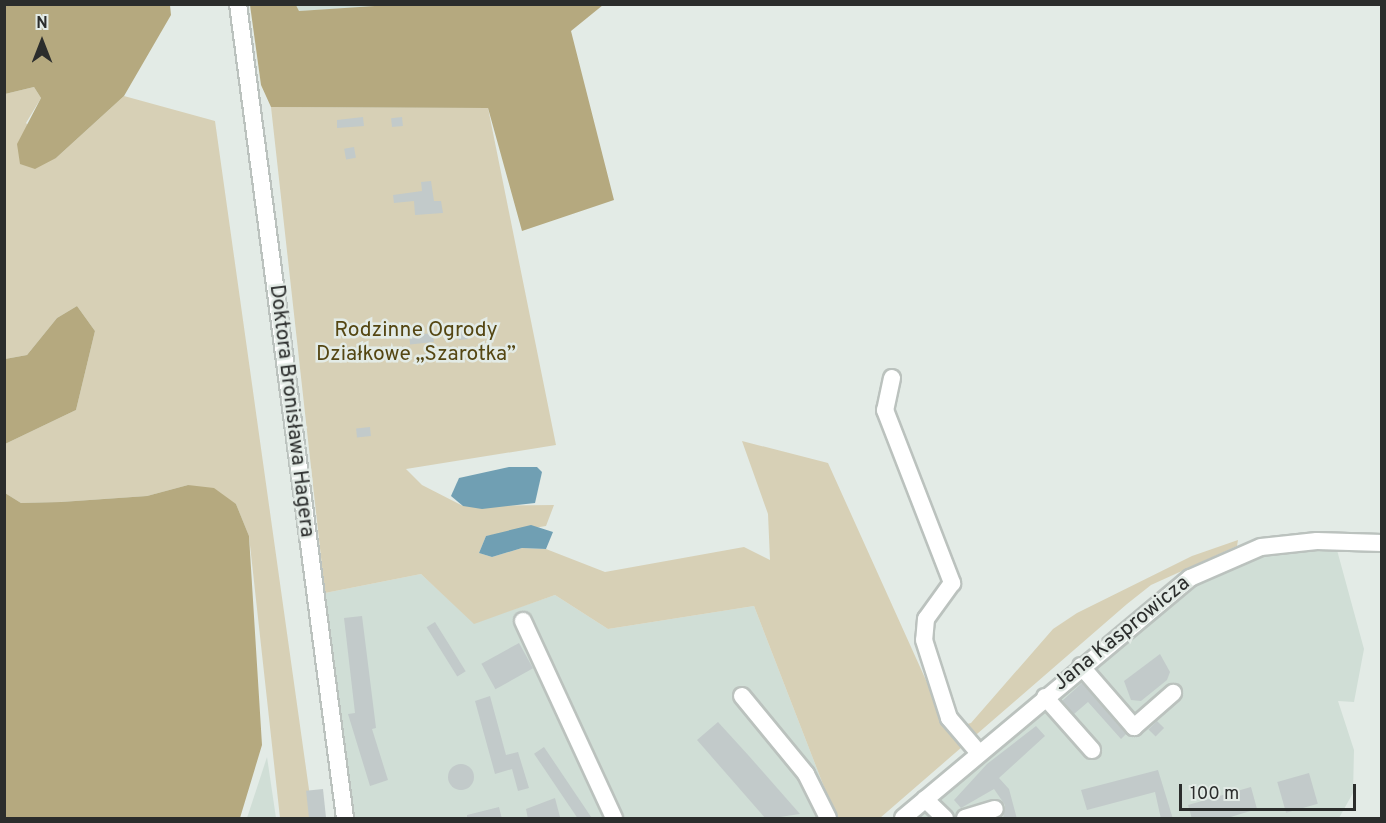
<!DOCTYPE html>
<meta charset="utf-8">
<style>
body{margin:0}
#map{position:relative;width:1386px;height:823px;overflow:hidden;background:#e3ebe6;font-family:Overpass,sans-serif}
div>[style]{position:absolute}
.built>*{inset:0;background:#d0ded6}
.green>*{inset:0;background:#d7d0b6}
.forest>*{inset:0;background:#b5a97f}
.water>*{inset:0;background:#709fb3}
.building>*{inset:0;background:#c2caca;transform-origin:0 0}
.round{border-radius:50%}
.roads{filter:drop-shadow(2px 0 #bbc2be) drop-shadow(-2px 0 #bbc2be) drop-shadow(0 2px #bbc2be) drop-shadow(0 -2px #bbc2be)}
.minor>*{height:16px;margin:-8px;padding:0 8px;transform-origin:8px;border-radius:8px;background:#fff}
span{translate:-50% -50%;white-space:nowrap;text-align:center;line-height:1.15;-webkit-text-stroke:5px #e3ebe6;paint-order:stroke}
.park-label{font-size:21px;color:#544612}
.street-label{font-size:21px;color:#2b2d2c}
.frame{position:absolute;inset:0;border:6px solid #2b2d2c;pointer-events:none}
.north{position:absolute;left:12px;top:12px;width:60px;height:60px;-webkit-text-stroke:4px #e3ebe6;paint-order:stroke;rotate:0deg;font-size:16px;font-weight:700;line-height:24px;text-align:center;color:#2b2d2c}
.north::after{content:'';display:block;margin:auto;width:21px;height:27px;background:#2b2d2c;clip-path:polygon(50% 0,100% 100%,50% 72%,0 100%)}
.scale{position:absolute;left:1179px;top:784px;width:177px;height:27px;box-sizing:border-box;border:3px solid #2b2d2c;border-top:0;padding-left:8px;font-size:18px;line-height:21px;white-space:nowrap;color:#2b2d2c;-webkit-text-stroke:4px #e3ebe6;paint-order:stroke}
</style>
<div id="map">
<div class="built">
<div style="clip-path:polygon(296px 5px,405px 5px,299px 11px)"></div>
<div style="clip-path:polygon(1337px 550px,1364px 649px,1354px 702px,1338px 701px,1354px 750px,1353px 793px,1339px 818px,919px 818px,1089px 663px,1201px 582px,1272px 553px)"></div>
<div style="clip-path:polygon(421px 574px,474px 623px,555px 595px,608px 629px,754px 606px,836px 818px,354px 818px,325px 593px)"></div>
<div style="clip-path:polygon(267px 757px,276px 818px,247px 818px)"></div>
</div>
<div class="green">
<div style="clip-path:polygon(34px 87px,41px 98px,26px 123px,56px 158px,124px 96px,215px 121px,313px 818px,280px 818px,249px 536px,236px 504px,188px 485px,147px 496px,61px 502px,21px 503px,5px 493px,5px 444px,76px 410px,95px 331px,77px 306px,57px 318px,27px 355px,5px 359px,5px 94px)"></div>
<div style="clip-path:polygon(271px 107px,488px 108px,556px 445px,406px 469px,422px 485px,463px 506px,554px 505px,546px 526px,486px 536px,479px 553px,492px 557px,522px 548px,546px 549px,605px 572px,744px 547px,770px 560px,768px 514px,742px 441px,828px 463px,948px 729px,971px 723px,1053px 629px,1077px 613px,1192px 556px,1238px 540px,1237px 546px,1151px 585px,1127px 604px,880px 818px,836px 818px,754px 606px,608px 629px,555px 595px,474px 624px,421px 574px,325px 593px)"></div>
</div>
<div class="forest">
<div style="clip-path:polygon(5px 4px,170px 5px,171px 15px,124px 96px,56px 158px,35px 169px,20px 164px,17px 144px,41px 98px,34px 87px,5px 94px)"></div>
<div style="clip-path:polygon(405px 4px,603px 5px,571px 31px,614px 200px,522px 231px,488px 108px,271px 107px,261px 85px,250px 5px,296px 5px,299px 11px)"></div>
<div style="clip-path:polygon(77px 306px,95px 331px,76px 410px,5px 444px,5px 359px,27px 355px,57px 318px)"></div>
<div style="clip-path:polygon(188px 485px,214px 488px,236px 504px,249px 536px,262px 745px,240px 818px,5px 818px,5px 493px,21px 503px,61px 502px,147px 496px)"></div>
</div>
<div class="water">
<div style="clip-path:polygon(509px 467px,537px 467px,542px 472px,535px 503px,482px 509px,463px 506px,451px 496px,459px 478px)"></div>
<div style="clip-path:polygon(531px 525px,553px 532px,546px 549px,522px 548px,492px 557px,479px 553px,486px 536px)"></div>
</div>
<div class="building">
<div style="clip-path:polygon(363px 117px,364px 126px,337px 128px,337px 120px)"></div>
<div style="left:402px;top:117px;width:9px;height:11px;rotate:84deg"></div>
<div style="left:354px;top:147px;width:11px;height:10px;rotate:80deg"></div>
<div style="clip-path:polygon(431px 181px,434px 201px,441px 201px,443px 213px,415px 215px,414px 201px,394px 203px,393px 195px,422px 191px,421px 182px)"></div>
<div style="left:467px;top:330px;width:9px;height:9px;rotate:84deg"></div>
<div style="left:433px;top:333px;width:9px;height:24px;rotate:84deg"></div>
<div style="left:370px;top:427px;width:9px;height:14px;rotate:84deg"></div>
<div style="clip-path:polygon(362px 616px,376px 728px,372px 729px,388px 780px,370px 786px,348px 714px,355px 713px,344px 618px)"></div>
<div style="left:435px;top:622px;width:58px;height:10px;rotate:58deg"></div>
<div style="left:519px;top:643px;width:29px;height:43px;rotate:61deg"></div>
<div style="clip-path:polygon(1160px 654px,1170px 672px,1167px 680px,1141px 701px,1131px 700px,1124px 681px)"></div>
<div style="clip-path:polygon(1082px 683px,1126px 734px,1121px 739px,1088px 702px,1074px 714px,1062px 701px)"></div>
<div style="clip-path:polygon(490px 696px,506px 755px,518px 752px,529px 788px,518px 791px,512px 769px,495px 774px,475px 701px)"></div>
<div style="left:1157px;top:721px;width:10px;height:12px;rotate:45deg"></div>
<div style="clip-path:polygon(718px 722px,749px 756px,800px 814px,766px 819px,697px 740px)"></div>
<div style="clip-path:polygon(1036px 726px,1045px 736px,999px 778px,1009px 789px,1017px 819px,1003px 819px,1005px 805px,994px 789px,961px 808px,954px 800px,987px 764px)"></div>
<div style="left:544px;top:747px;width:87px;height:12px;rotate:56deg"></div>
<div class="round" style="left:448px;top:764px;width:26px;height:26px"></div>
<div style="clip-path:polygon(1158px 770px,1173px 819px,1161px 819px,1155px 792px,1087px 810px,1081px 790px)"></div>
<div style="left:1309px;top:773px;width:32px;height:33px;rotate:74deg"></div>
<div style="clip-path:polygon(1251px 787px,1257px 809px,1224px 819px,1192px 819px,1188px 805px)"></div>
<div style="left:323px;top:789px;width:30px;height:17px;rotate:84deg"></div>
<div style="clip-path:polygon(555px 798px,560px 817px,528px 819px,526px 809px)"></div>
<div style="clip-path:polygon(499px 807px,502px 819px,467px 819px,467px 815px)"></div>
</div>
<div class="roads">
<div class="minor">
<div style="left:238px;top:4px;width:821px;rotate:82.51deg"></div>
<div style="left:892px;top:378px;width:33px;rotate:102deg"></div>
<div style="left:885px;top:410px;width:186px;rotate:68.8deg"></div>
<div style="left:952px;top:583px;width:44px;rotate:125.8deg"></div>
<div style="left:926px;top:619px;width:21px;rotate:95deg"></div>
<div style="left:924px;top:640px;width:82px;rotate:72.2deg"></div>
<div style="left:949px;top:718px;width:46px;rotate:49.4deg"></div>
<div style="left:523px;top:621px;width:217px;rotate:65.2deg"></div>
<div style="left:1081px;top:666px;width:81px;rotate:49deg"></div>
<div style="left:1134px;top:727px;width:52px;rotate:-41.1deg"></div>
<div style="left:742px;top:696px;width:101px;rotate:50.6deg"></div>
<div style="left:806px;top:774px;width:49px;rotate:63.4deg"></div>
<div style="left:1045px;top:697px;width:71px;rotate:48.4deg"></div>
<div style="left:925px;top:799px;width:28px;rotate:44deg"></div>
<div style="left:903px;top:818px;width:374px;rotate:-39.9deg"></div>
<div style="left:1190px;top:578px;width:77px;rotate:-23.6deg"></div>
<div style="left:1261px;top:547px;width:56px;rotate:-6.1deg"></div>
<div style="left:1317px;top:541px;width:65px;rotate:1.8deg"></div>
<div style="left:965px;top:818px;width:31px;rotate:-17deg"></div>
</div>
</div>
<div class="park-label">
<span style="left:416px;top:343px">Rodzinne Ogrody<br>Działkowe „Szarotka”</span>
</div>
<div class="street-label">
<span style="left:291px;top:411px;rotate:83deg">Doktora Bronisława Hagera</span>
<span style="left:1122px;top:634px;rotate:-39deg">Jana Kasprowicza</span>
</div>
<div class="frame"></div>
<div class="north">N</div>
<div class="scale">100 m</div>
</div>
